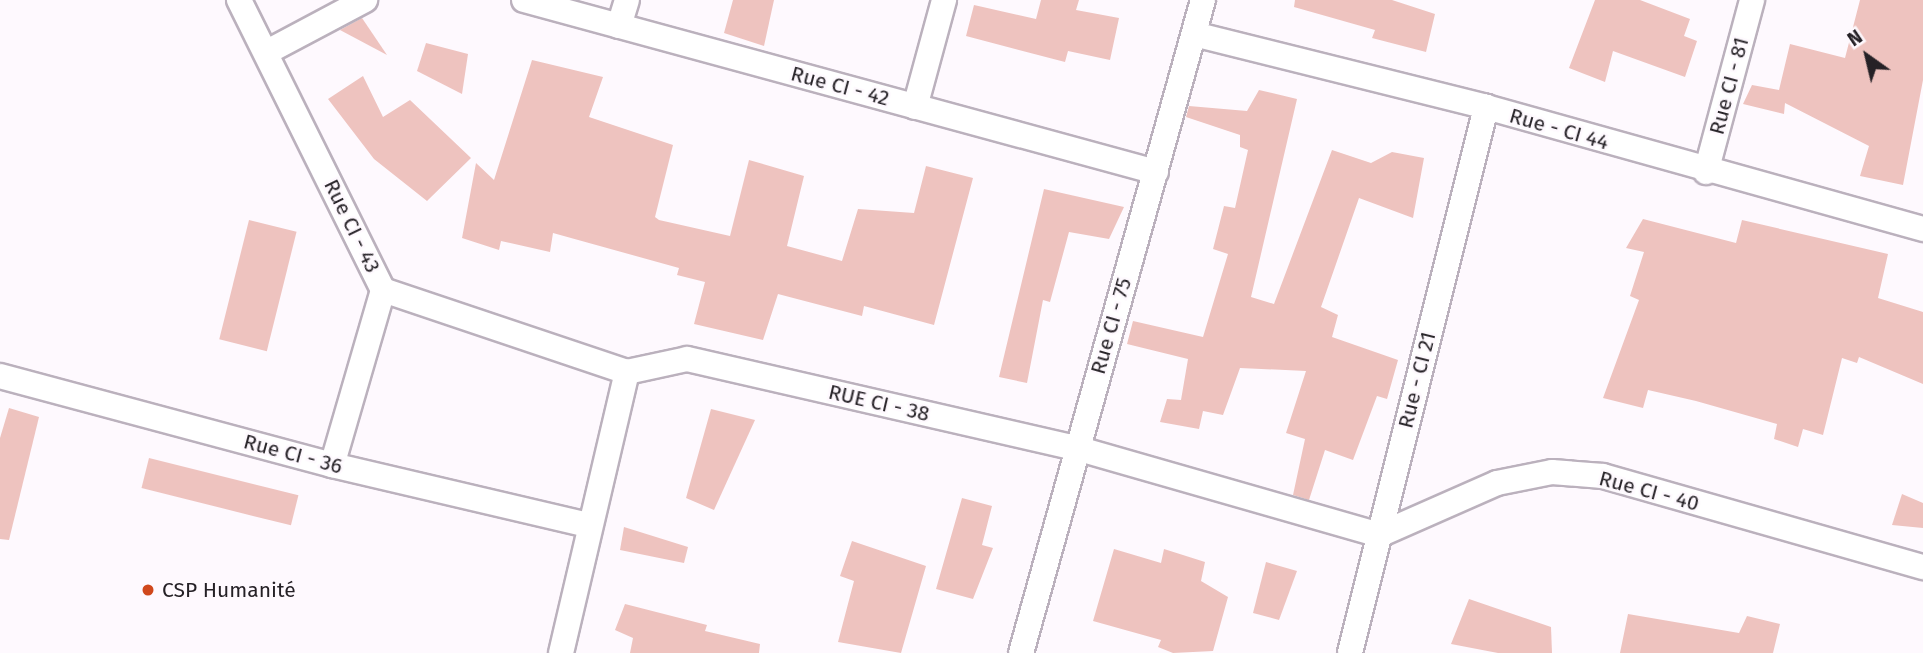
<!DOCTYPE html>
<meta charset="utf-8">
<style>
body{margin:0}
#map{position:relative;width:1923px;height:653px;overflow:hidden;background:#fef9fe;font-family:"Fira Sans",sans-serif}
div>[style]{position:absolute}
.building>*{inset:0;background:#eec3bf;transform-origin:0 0}
.roads{filter:drop-shadow(2px 0 #bbb1bd) drop-shadow(-2px 0 #bbb1bd) drop-shadow(0 2px #bbb1bd) drop-shadow(0 -2px #bbb1bd)}
.street>*{height:24px;margin:-12px;padding:0 12px;transform-origin:12px;border-radius:12px;background:#fff}
.dots>*{width:19px;height:19px;translate:-50% -50%;box-sizing:border-box;border:4px solid #fef9fe;border-radius:50%}
span{translate:-50% -50%;white-space:nowrap;text-align:center;line-height:1.15;-webkit-text-stroke:5px #fef9fe;paint-order:stroke}
.street-label{font-size:21px;color:#252126}
.poi-label{font-size:21px;color:#252126}
.left{translate:0 -50%;text-align:left}
.north{position:absolute;left:1832px;top:21px;width:70px;height:70px;-webkit-text-stroke:5px #fef9fe;paint-order:stroke;rotate:326deg;font-size:19px;font-weight:700;line-height:28px;text-align:center;color:#252126}
.north::after{content:'';display:block;margin:auto;width:24px;height:32px;background:#252126;clip-path:polygon(50% 0,100% 100%,50% 72%,0 100%)}
</style>
<div id="map">
<div class="building">
<div style="clip-path:polygon(733px 0,774px 0,764px 46px,724px 33px)"></div>
<div style="clip-path:polygon(1041px 0,1079px 0,1076px 10px,1119px 18px,1110px 60px,1068px 51px,1065px 62px,966px 36px,974px 5px,1036px 19px)"></div>
<div style="clip-path:polygon(1295px 0,1392px 0,1435px 14px,1426px 52px,1372px 38px,1375px 30px,1294px 7px)"></div>
<div style="clip-path:polygon(1595px 0,1640px 0,1690px 19px,1684px 36px,1697px 41px,1685px 77px,1613px 51px,1605px 82px,1569px 68px)"></div>
<div style="clip-path:polygon(1860px 0,1923px 0,1923px 80px,1903px 185px,1860px 176px,1869px 146px,1785px 103px,1784px 114px,1743px 104px,1752px 85px,1779px 90px,1790px 44px,1845px 58px)"></div>
<div style="clip-path:polygon(362px 18px,387px 55px,340px 30px)"></div>
<div style="clip-path:polygon(426px 43px,468px 54px,462px 94px,417px 71px)"></div>
<div style="clip-path:polygon(532px 60px,603px 77px,589px 117px,673px 145px,655px 217px,659px 220px,730px 236px,749px 160px,804px 176px,787px 246px,842px 261px,858px 209px,914px 213px,926px 166px,973px 178px,934px 325px,864px 306px,862px 316px,778px 294px,763px 340px,694px 324px,705px 282px,677px 275px,679px 268px,553px 233px,550px 252px,501px 241px,499px 250px,462px 238px,476px 163px,494px 180px)"></div>
<div style="clip-path:polygon(363px 76px,383px 117px,410px 100px,471px 158px,427px 201px,374px 159px,328px 99px)"></div>
<div style="clip-path:polygon(1259px 90px,1297px 99px,1251px 297px,1274px 304px,1332px 150px,1371px 163px,1392px 152px,1424px 158px,1413px 218px,1359px 198px,1321px 307px,1338px 315px,1332px 337px,1398px 360px,1387px 399px,1377px 396px,1353px 460px,1325px 450px,1309px 500px,1293px 495px,1305px 439px,1286px 433px,1306px 371px,1240px 368px,1223px 415px,1203px 411px,1199px 429px,1160px 422px,1167px 399px,1181px 400px,1188px 359px,1127px 344px,1133px 321px,1203px 337px,1228px 254px,1213px 249px,1224px 206px,1235px 208px,1248px 150px,1240px 147px,1240px 135px,1186px 117px,1189px 106px,1247px 111px)"></div>
<div style="clip-path:polygon(1044px 189px,1124px 207px,1109px 239px,1069px 232px,1050px 302px,1043px 300px,1027px 383px,999px 377px)"></div>
<div style="clip-path:polygon(1643px 219px,1736px 243px,1742px 220px,1888px 254px,1878px 298px,1923px 312px,1923px 384px,1859px 357px,1857px 363px,1842px 358px,1823px 435px,1803px 429px,1798px 447px,1774px 439px,1777px 424px,1696px 401px,1648px 390px,1643px 408px,1603px 398px,1639px 300px,1630px 296px,1644px 252px,1626px 248px)"></div>
<div style="left:249px;top:220px;width:49px;height:123px;rotate:14deg"></div>
<div style="clip-path:polygon(9px 408px,39px 417px,9px 540px,0 539px,0 438px)"></div>
<div style="clip-path:polygon(711px 409px,755px 420px,714px 510px,686px 498px)"></div>
<div style="left:149px;top:458px;width:154px;height:31px;rotate:14deg"></div>
<div style="clip-path:polygon(1902px 494px,1923px 503px,1923px 528px,1892px 525px)"></div>
<div style="clip-path:polygon(962px 498px,992px 506px,982px 545px,993px 548px,973px 599px,936px 589px)"></div>
<div style="clip-path:polygon(624px 527px,688px 547px,684px 563px,620px 550px)"></div>
<div style="clip-path:polygon(852px 541px,926px 566px,901px 653px,838px 642px,854px 581px,840px 576px)"></div>
<div style="clip-path:polygon(1114px 549px,1161px 563px,1164px 549px,1205px 562px,1201px 581px,1228px 597px,1213px 651px,1173px 653px,1158px 647px,1161px 640px,1093px 621px)"></div>
<div style="clip-path:polygon(1266px 562px,1297px 571px,1279px 620px,1253px 613px)"></div>
<div style="clip-path:polygon(1469px 599px,1551px 627px,1552px 653px,1498px 653px,1451px 644px)"></div>
<div style="clip-path:polygon(625px 604px,707px 625px,705px 631px,760px 644px,759px 653px,630px 653px,633px 638px,615px 630px)"></div>
<div style="clip-path:polygon(1628px 614px,1739px 633px,1747px 616px,1780px 624px,1773px 653px,1620px 653px)"></div>
</div>
<div class="roads">
<div class="street">
<div style="left:239px;top:0;width:324px;rotate:63.6deg"></div>
<div style="left:383px;top:290px;width:182px;rotate:106.2deg"></div>
<div style="left:524px;top:0;width:655px;rotate:15.22deg"></div>
<div style="left:619px;top:26px;width:27px;rotate:-73deg"></div>
<div style="left:1194px;top:34px;width:301px;rotate:14deg"></div>
<div style="left:1486px;top:107px;width:454px;rotate:15.6deg"></div>
<div style="left:269px;top:51px;width:109px;rotate:-28deg"></div>
<div style="left:915px;top:107px;width:111px;rotate:-74.8deg"></div>
<div style="left:1706px;top:172px;width:178px;rotate:-75deg"></div>
<div style="left:383px;top:290px;width:257px;rotate:18.6deg"></div>
<div style="left:627px;top:372px;width:61px;rotate:-12.2deg"></div>
<div style="left:687px;top:359px;width:399px;rotate:12.9deg"></div>
<div style="left:1076px;top:448px;width:315px;rotate:16deg"></div>
<div style="left:1379px;top:535px;width:129px;rotate:-23.8deg"></div>
<div style="left:1497px;top:483px;width:56px;rotate:-11.3deg"></div>
<div style="left:1552px;top:472px;width:51px;rotate:4.5deg"></div>
<div style="left:1603px;top:476px;width:333px;rotate:15.9deg"></div>
<div style="left:0;top:376px;width:344px;rotate:15deg"></div>
<div style="left:332px;top:465px;width:263px;rotate:13.2deg"></div>
<div style="left:561px;top:653px;width:289px;rotate:-76.8deg"></div>
<div style="left:1021px;top:653px;width:678px;rotate:-74.43deg"></div>
<div style="left:1350px;top:653px;width:563px;rotate:-76.01deg"></div>
</div>
</div>
<div class="dots">
<div style="left:148px;top:590px;background:#d0481c"></div>
</div>
<div class="street-label">
<span style="left:840px;top:86px;rotate:15deg">Rue CI - 42</span>
<span style="left:1729px;top:86px;rotate:-75deg">Rue CI - 81</span>
<span style="left:1559px;top:129px;rotate:16deg">Rue - CI 44</span>
<span style="left:352px;top:226px;rotate:64deg">Rue CI - 43</span>
<span style="left:1111px;top:326px;rotate:-74deg">Rue CI - 75</span>
<span style="left:1417px;top:380px;rotate:-76deg">Rue - CI 21</span>
<span style="left:879px;top:403px;rotate:13deg">RUE CI - 38</span>
<span style="left:293px;top:454px;rotate:15deg">Rue CI - 36</span>
<span style="left:1649px;top:491px;rotate:15deg">Rue CI - 40</span>
</div>
<div class="poi-label">
<span class="left" style="left:162px;top:590px">CSP Humanité</span>
</div>
<div class="north">N</div>
</div>
